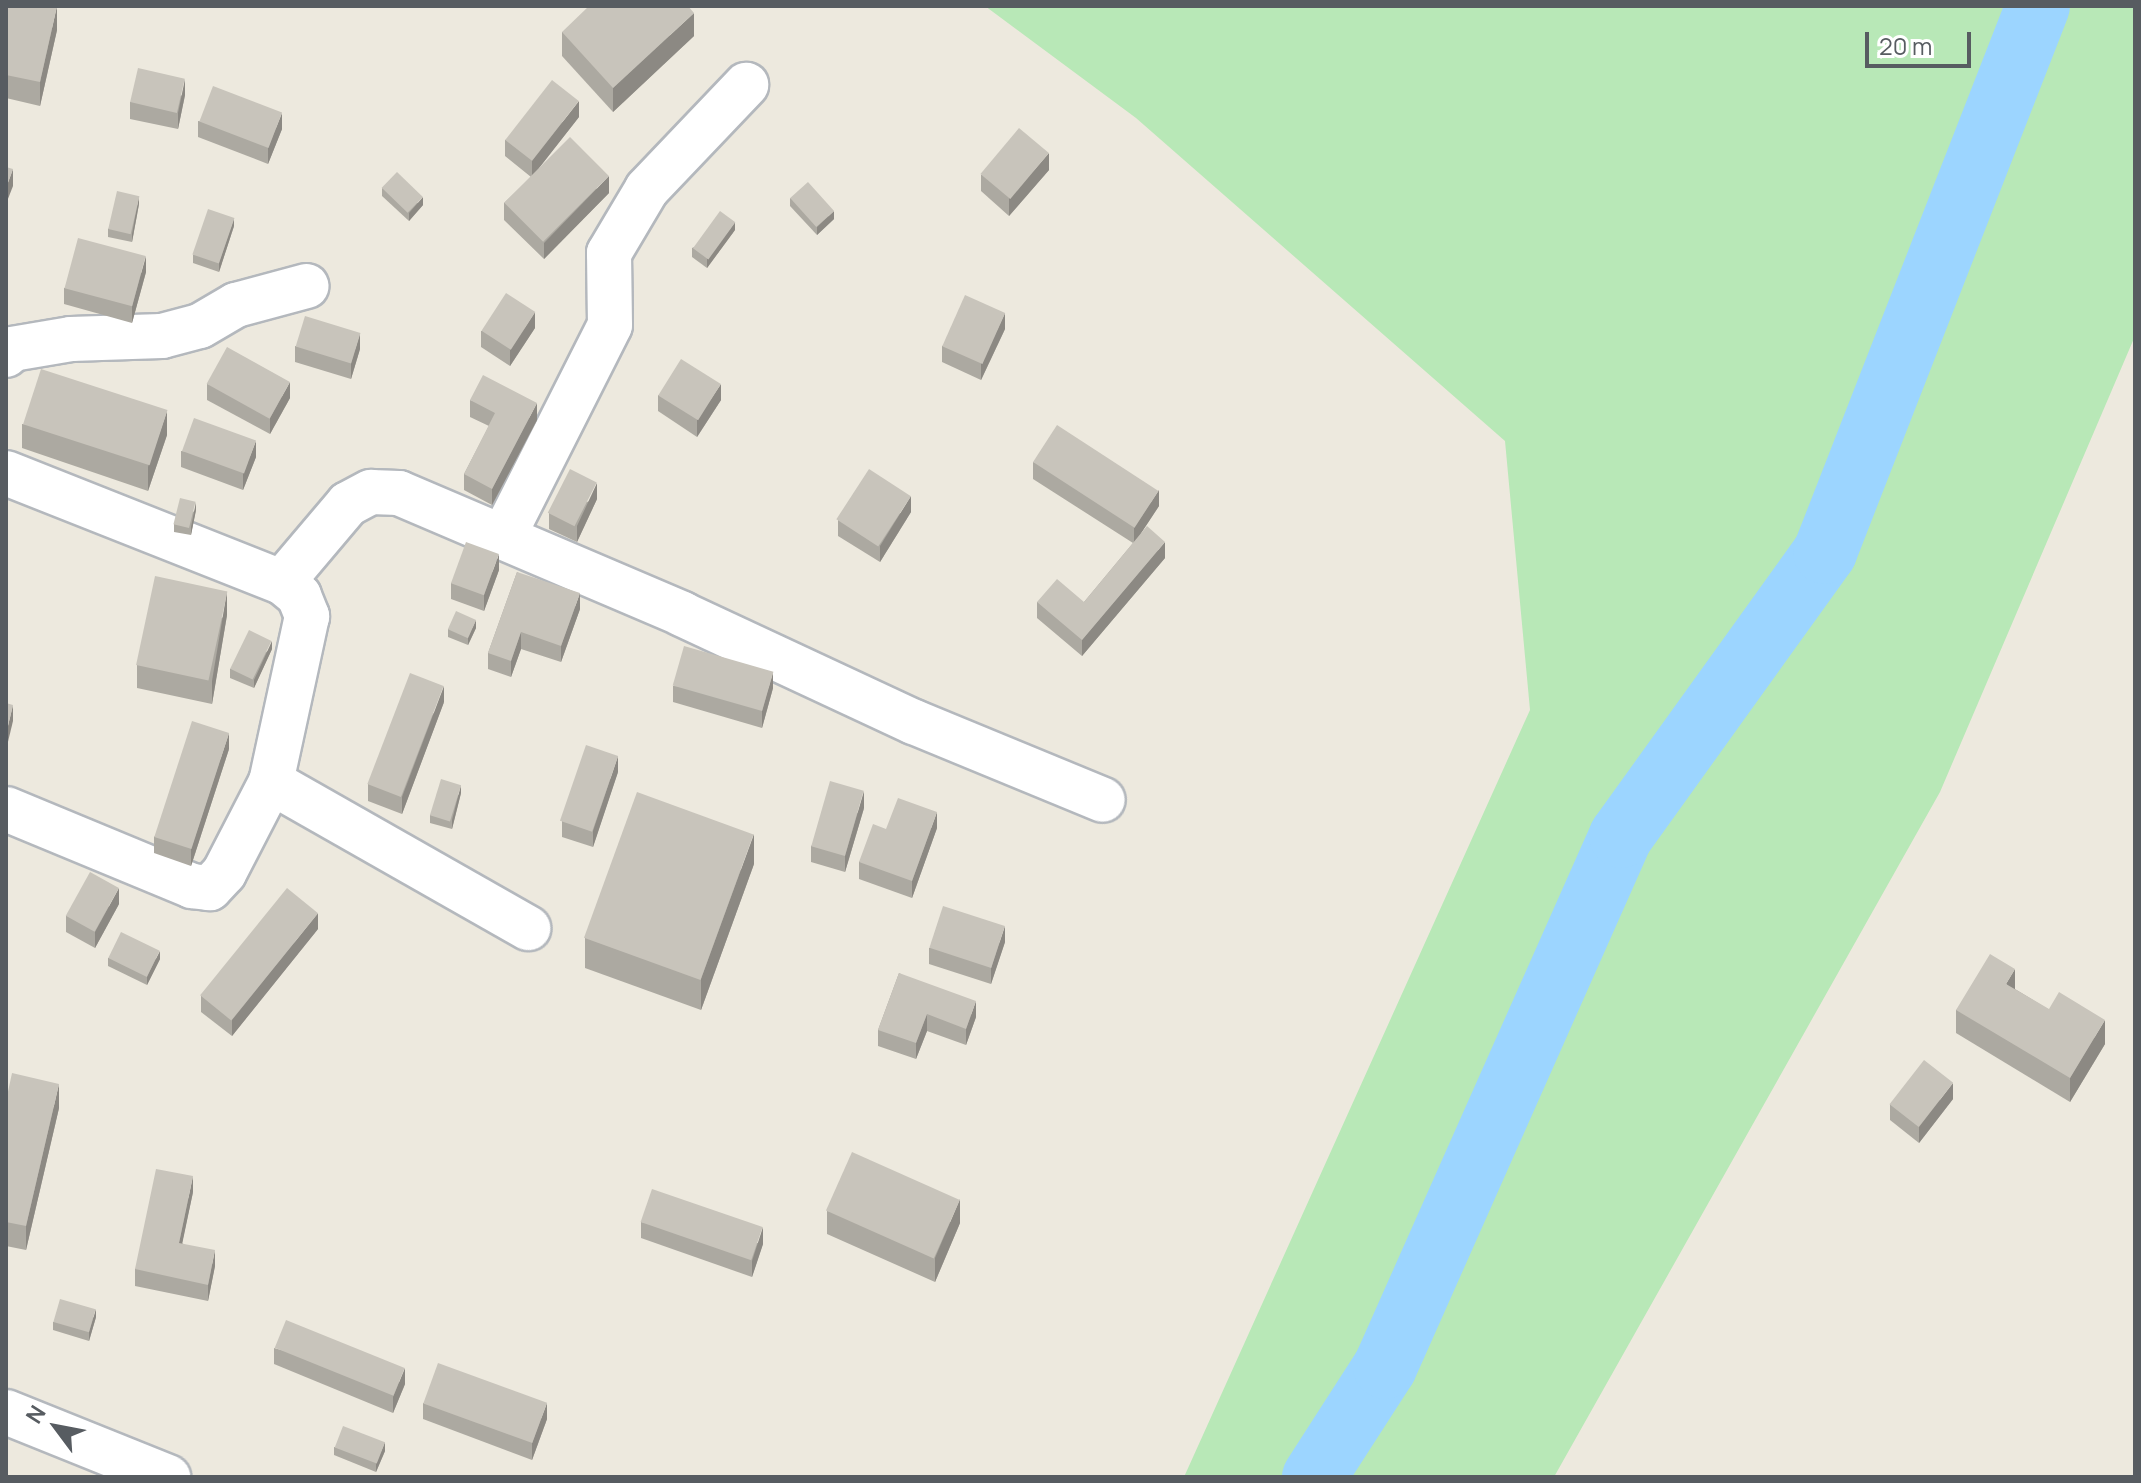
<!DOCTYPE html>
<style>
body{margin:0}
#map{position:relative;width:2141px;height:1483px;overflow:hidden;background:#ede9de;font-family:Manrope,sans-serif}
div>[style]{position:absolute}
.green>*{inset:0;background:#b8e8b7}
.river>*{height:64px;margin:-32px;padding:0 32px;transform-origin:32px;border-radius:32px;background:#9cd5ff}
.roads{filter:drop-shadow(2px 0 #b4b8bd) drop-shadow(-2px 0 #b4b8bd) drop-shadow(0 2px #b4b8bd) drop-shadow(0 -2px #b4b8bd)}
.minor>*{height:44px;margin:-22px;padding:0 22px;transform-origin:22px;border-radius:22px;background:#fff}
.wall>*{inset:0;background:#aca9a1}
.shaded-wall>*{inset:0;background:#8c8983}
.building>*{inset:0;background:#c8c4bb;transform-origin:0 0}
span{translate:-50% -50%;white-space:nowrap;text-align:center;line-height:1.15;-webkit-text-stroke:8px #fff;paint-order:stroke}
.frame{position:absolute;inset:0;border:8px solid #575c61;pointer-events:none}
.north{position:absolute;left:16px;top:1387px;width:80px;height:80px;-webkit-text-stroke:6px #fff;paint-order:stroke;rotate:302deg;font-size:22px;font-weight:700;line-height:32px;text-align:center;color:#575c61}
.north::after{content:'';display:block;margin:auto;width:28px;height:36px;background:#575c61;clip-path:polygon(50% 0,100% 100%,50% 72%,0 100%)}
.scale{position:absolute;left:1865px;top:32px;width:106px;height:36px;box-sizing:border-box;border:4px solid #575c61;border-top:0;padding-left:10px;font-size:24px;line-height:28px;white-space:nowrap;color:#575c61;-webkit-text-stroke:6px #fff;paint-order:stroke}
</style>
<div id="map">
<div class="green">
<div style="clip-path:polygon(985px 6px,2135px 6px,2135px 336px,1940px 792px,1554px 1477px,1184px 1477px,1530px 710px,1505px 441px,1136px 118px)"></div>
</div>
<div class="river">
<div style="left:1314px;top:1477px;width:131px;rotate:-57.2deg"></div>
<div style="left:1385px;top:1367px;width:581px;rotate:-66.04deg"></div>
<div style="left:1621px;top:836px;width:350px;rotate:-54.3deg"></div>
<div style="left:1825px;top:552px;width:586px;rotate:-68.69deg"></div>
</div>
<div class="roads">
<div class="minor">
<div style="left:6px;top:355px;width:8px;rotate:-45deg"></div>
<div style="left:12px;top:349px;width:60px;rotate:-9.6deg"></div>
<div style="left:71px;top:339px;width:91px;rotate:-1.9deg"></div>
<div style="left:162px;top:336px;width:39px;rotate:-15deg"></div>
<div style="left:200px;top:326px;width:42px;rotate:-30.3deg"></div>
<div style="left:236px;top:305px;width:73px;rotate:-15deg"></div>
<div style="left:6px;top:473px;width:297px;rotate:21.6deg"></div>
<div style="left:282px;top:582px;width:22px;rotate:39deg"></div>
<div style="left:299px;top:596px;width:22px;rotate:68deg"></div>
<div style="left:307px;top:616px;width:170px;rotate:102.2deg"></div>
<div style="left:271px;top:782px;width:102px;rotate:117.3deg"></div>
<div style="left:224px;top:873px;width:21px;rotate:133deg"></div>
<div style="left:210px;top:888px;width:18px;rotate:-174deg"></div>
<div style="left:192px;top:886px;width:201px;rotate:-157.5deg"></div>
<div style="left:503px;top:537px;width:237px;rotate:-63.2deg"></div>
<div style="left:610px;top:325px;width:72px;rotate:-90.8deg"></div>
<div style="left:609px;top:253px;width:74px;rotate:-59.3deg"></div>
<div style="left:647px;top:189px;width:144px;rotate:-46.4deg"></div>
<div style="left:282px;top:582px;width:102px;rotate:-49.8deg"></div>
<div style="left:348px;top:504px;width:26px;rotate:-28deg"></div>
<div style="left:371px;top:492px;width:28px;rotate:2deg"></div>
<div style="left:399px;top:493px;width:308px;rotate:23.1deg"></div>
<div style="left:682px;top:614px;width:256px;rotate:25deg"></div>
<div style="left:914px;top:722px;width:204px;rotate:22.4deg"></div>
<div style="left:271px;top:782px;width:296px;rotate:29.6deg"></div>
<div style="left:6px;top:1412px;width:175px;rotate:21.9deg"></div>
</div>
</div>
<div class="wall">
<div style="clip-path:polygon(6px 6px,57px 30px,40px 106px,6px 98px)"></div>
<div style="clip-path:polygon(562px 32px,694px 36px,613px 112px,562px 56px)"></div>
<div style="clip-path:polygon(185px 95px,178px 129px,130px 119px,130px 102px)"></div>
<div style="clip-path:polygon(579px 117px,539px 168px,609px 193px,544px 259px,504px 220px,504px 203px,531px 177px,505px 156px,505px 140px)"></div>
<div style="clip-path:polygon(198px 121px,282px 129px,268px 164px,198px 137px)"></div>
<div style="clip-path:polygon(1049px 170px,1009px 216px,981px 191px,981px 175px)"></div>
<div style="clip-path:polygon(382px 188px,423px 205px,409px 221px,382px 196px)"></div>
<div style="clip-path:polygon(790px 198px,834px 219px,817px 235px,790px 206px)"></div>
<div style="clip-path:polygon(139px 204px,132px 242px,108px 237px,108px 229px)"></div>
<div style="clip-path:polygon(234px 226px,219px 272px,193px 263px,193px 255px)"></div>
<div style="clip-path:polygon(735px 230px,707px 268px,692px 257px,692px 248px)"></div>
<div style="clip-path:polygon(146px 272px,132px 323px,64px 304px,64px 288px)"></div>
<div style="clip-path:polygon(535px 328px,510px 366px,481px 347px,481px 331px)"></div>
<div style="clip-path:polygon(1005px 329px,981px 380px,942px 362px,942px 346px)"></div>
<div style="clip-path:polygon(295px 346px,360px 349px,351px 379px,295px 362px)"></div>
<div style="clip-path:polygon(207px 384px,290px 398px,270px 434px,207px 400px)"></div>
<div style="clip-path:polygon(658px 395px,721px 400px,697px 437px,658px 411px)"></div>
<div style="clip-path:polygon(470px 400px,537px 420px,492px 505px,464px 490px,464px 474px,489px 426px,470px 417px)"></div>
<div style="clip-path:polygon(22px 424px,167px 435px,148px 491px,22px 448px)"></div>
<div style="clip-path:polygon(181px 451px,256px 457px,243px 490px,181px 467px)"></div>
<div style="clip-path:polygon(1033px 462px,1159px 506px,1141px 533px,1165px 558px,1082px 656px,1037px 618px,1037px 602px,1084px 602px,1133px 543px,1033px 479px)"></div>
<div style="clip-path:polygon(597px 499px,577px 542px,549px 529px,549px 513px)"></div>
<div style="clip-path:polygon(196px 510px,191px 535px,174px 532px,174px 524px)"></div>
<div style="clip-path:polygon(911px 512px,880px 562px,838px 536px,838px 520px)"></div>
<div style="clip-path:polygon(499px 570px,484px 611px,451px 599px,451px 583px)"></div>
<div style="clip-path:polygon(517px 572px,580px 609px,561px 662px,521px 649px,511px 677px,488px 669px,488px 653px)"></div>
<div style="clip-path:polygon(227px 615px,212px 704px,137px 688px,137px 665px)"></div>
<div style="clip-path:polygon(476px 628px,468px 645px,448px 637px,448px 629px)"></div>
<div style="clip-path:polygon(272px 649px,254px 688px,230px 678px,230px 669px)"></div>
<div style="clip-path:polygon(673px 686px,773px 688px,762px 728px,673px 702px)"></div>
<div style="clip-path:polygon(444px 702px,402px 814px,368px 801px,368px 784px)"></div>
<div style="clip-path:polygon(229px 749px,191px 866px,154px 853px,154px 837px)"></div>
<div style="clip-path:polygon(618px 772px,593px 847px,562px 837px,562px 821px)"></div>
<div style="clip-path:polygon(461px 793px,452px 829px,430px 823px,430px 815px)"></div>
<div style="clip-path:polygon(864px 808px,845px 872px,811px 862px,811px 846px)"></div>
<div style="clip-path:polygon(937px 828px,912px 898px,859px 879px,859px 862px,886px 829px)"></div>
<div style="clip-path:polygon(754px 864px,701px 1010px,585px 968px,585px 938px)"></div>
<div style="clip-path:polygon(119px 904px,95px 948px,66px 932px,66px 916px)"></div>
<div style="clip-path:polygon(318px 929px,232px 1036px,201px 1012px,201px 996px)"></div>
<div style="clip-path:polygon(1005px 942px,991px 984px,929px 964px,929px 948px)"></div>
<div style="clip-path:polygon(108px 958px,160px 959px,147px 985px,108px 966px)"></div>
<div style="clip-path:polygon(899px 973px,976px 1017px,966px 1045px,927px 1031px,916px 1059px,878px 1046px,878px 1030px)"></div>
<div style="clip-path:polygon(2015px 989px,2105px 1044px,2070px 1102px,1956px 1033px,1956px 1010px)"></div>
<div style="clip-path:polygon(1953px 1099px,1919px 1143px,1890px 1120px,1890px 1104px)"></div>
<div style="clip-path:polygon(6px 1101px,59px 1108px,26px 1250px,6px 1246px)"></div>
<div style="clip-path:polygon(193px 1192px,182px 1243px,215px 1266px,208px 1301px,135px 1286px,135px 1269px)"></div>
<div style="clip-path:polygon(827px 1211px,960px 1223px,935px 1282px,827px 1234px)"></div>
<div style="clip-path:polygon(641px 1222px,763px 1244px,752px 1277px,641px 1238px)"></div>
<div style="clip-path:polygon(96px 1317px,89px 1341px,53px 1330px,53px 1322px)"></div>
<div style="clip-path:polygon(274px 1348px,405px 1384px,393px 1413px,274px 1364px)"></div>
<div style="clip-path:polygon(423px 1403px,547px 1419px,532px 1460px,423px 1419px)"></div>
<div style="clip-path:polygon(334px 1447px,385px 1451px,376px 1472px,334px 1455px)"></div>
</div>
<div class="shaded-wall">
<div style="clip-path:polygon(57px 6px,57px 30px,40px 106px,40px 82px)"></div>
<div style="clip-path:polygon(694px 13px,694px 36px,613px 112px,613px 88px)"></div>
<div style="clip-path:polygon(185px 79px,185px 95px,178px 129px,178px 113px)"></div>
<div style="clip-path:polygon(579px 101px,579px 117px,532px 177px,532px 161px)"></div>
<div style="clip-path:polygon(282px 113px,282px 129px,268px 164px,268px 148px)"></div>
<div style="clip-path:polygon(1049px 153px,1049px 170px,1009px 216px,1009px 199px)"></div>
<div style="clip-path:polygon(13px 169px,13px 186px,6px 204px,6px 188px)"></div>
<div style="clip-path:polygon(609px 176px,609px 193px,544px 259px,544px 243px)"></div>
<div style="clip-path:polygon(139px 196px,139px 204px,132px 242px,132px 234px)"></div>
<div style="clip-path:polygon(423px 197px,423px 205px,409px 221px,409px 213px)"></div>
<div style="clip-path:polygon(834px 211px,834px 219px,817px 235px,817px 227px)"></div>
<div style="clip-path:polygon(234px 218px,234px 226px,219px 272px,219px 263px)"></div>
<div style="clip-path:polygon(735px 222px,735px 230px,707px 268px,707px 259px)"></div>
<div style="clip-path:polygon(146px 256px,146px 272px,132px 323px,132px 306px)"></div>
<div style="clip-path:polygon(535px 312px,535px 328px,510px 366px,510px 350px)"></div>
<div style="clip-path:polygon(1005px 313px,1005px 329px,981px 380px,981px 364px)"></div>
<div style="clip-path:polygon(360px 333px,360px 349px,351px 379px,351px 363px)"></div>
<div style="clip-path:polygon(290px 382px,290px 398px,270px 434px,270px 418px)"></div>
<div style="clip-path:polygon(721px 384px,721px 400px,697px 437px,697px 420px)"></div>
<div style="clip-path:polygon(537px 403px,537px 420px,492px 505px,492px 489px)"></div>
<div style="clip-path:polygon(167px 411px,167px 435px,148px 491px,148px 467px)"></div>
<div style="clip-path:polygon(256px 441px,256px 457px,243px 490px,243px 474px)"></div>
<div style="clip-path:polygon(597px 483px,597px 499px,577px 542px,577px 526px)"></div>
<div style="clip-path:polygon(1159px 490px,1159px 506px,1134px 544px,1134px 528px)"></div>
<div style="clip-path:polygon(911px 496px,911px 512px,880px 562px,880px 546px)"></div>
<div style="clip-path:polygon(196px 502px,196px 510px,191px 535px,191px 527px)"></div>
<div style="clip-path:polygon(1165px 542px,1165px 558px,1082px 656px,1082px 640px)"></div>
<div style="clip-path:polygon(499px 554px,499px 570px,484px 611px,484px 595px)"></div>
<div style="clip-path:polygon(227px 591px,227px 615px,212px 704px,212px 681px)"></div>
<div style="clip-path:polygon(580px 593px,580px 609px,561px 662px,561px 646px)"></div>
<div style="clip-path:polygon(476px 620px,476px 628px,468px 645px,468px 637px)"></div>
<div style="clip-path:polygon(521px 632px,521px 649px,511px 677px,511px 661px)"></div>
<div style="clip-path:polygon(272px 641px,272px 649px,254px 688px,254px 680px)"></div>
<div style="clip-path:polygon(773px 672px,773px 688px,762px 728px,762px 711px)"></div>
<div style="clip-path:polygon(444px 686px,444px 702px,402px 814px,402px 797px)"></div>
<div style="clip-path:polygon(13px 705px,13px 721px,6px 750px,6px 734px)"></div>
<div style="clip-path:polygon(229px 733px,229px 749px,191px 866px,191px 849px)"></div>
<div style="clip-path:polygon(618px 756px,618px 772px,593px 847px,593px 831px)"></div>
<div style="clip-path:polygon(461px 785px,461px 793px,452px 829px,452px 820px)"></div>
<div style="clip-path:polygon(864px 791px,864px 808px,845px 872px,845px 856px)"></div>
<div style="clip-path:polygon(937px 812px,937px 828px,912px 898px,912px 881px)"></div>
<div style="clip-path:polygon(754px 834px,754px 864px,701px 1010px,701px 979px)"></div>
<div style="clip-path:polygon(119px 888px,119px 904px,95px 948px,95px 932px)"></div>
<div style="clip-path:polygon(318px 913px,318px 929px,232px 1036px,232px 1020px)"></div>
<div style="clip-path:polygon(1005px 926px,1005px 942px,991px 984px,991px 968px)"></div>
<div style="clip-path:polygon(160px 951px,160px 959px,147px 985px,147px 976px)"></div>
<div style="clip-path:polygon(2015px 969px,2015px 993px,2006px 984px)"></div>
<div style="clip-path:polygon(976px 1001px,976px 1017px,966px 1045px,966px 1029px)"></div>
<div style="clip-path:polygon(927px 1014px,927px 1031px,916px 1059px,916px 1043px)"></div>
<div style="clip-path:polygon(2105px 1020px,2105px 1044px,2070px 1102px,2070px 1078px)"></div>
<div style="clip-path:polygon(1953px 1083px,1953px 1099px,1919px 1143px,1919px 1127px)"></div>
<div style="clip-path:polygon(59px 1084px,59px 1108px,26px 1250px,26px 1226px)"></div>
<div style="clip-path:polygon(193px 1176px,193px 1192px,179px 1259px,179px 1243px)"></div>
<div style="clip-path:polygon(960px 1199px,960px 1223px,935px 1282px,935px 1258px)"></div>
<div style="clip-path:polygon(763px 1227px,763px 1244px,752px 1277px,752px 1261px)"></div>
<div style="clip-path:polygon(215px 1250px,215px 1266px,208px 1301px,208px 1285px)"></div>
<div style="clip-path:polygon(96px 1309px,96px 1317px,89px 1341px,89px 1332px)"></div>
<div style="clip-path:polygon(405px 1368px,405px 1384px,393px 1413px,393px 1397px)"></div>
<div style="clip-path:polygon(547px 1403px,547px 1419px,532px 1460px,532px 1443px)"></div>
<div style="clip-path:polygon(385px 1442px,385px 1451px,376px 1472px,376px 1464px)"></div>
</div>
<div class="building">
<div style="clip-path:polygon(6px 6px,57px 6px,40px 82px,6px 75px)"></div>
<div style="clip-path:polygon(589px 6px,688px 6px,694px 13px,613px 88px,562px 32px)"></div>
<div style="left:138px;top:68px;width:48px;height:35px;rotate:13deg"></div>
<div style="left:552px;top:80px;width:34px;height:76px;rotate:38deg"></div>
<div style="left:213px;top:86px;width:74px;height:38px;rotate:21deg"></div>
<div style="left:1019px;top:128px;width:39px;height:60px;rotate:40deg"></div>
<div style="left:570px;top:137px;width:55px;height:93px;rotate:45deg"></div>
<div style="clip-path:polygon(6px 167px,13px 169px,6px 188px)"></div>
<div style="left:397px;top:172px;width:36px;height:22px;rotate:44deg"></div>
<div style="left:808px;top:182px;width:39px;height:24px;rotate:48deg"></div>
<div style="left:117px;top:191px;width:23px;height:39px;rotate:13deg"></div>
<div style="left:208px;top:209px;width:28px;height:48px;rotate:19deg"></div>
<div style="left:720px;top:211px;width:19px;height:46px;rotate:36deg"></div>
<div style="left:78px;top:238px;width:70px;height:52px;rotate:15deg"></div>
<div style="left:506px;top:293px;width:35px;height:45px;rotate:33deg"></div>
<div style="left:965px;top:295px;width:44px;height:56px;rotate:24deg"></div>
<div style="left:305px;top:316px;width:58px;height:32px;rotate:17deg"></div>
<div style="left:227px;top:347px;width:72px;height:42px;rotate:29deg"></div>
<div style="left:681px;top:359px;width:47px;height:43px;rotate:32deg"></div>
<div style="left:41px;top:369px;width:133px;height:58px;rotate:18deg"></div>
<div style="clip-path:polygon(483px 375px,537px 403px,492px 489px,464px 474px,495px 413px,470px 400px)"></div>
<div style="left:194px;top:418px;width:66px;height:35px;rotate:20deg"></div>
<div style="left:1057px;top:425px;width:121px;height:44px;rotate:33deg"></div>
<div style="left:570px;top:469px;width:30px;height:49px;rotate:27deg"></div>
<div style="left:869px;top:469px;width:50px;height:60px;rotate:33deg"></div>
<div style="left:180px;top:498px;width:16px;height:27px;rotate:14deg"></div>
<div style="clip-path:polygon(1147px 526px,1165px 542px,1082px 640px,1037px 602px,1057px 579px,1084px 602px)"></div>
<div style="left:466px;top:542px;width:35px;height:44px;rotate:20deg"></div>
<div style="clip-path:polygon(517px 572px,580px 593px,561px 646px,521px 632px,511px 661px,488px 653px)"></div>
<div style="left:155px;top:576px;width:74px;height:91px;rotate:12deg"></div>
<div style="left:456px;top:611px;width:22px;height:20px;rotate:24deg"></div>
<div style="left:249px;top:630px;width:25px;height:43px;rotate:26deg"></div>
<div style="left:684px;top:646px;width:93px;height:41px;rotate:16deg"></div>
<div style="left:410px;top:673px;width:36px;height:119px;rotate:21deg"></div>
<div style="clip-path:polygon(6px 703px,13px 705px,6px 734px)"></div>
<div style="left:192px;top:721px;width:39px;height:122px;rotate:18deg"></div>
<div style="left:586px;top:745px;width:34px;height:80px;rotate:19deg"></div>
<div style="left:441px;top:779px;width:21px;height:38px;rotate:17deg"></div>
<div style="left:830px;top:781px;width:35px;height:68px;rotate:16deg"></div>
<div style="left:637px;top:792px;width:124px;height:155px;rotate:20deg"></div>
<div style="clip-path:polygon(898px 798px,937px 812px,912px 881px,859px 862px,873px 824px,886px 829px)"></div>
<div style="left:90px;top:872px;width:33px;height:50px;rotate:29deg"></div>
<div style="left:287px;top:888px;width:40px;height:138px;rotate:39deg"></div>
<div style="left:943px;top:906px;width:65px;height:44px;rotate:18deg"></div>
<div style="left:121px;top:932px;width:43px;height:29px;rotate:26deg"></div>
<div style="clip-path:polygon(1990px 954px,2015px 969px,2006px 984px,2049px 1009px,2059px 992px,2105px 1020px,2070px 1078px,1956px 1010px)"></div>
<div style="clip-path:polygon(899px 973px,976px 1001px,966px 1029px,927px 1014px,916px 1043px,878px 1030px)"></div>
<div style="left:1924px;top:1060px;width:37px;height:56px;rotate:38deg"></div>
<div style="clip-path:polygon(12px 1073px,59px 1084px,26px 1226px,6px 1222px,6px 1101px)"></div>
<div style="left:852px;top:1152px;width:118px;height:64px;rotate:24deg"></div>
<div style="clip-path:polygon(156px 1169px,193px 1176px,179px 1243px,215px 1250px,208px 1285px,135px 1269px)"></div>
<div style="left:652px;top:1189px;width:117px;height:35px;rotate:19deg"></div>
<div style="left:60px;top:1299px;width:37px;height:24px;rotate:16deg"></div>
<div style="left:286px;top:1320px;width:128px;height:30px;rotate:22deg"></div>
<div style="left:438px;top:1363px;width:116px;height:43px;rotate:20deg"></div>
<div style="left:343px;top:1426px;width:45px;height:23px;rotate:21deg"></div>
</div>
<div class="frame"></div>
<div class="north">N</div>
<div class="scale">20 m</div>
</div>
